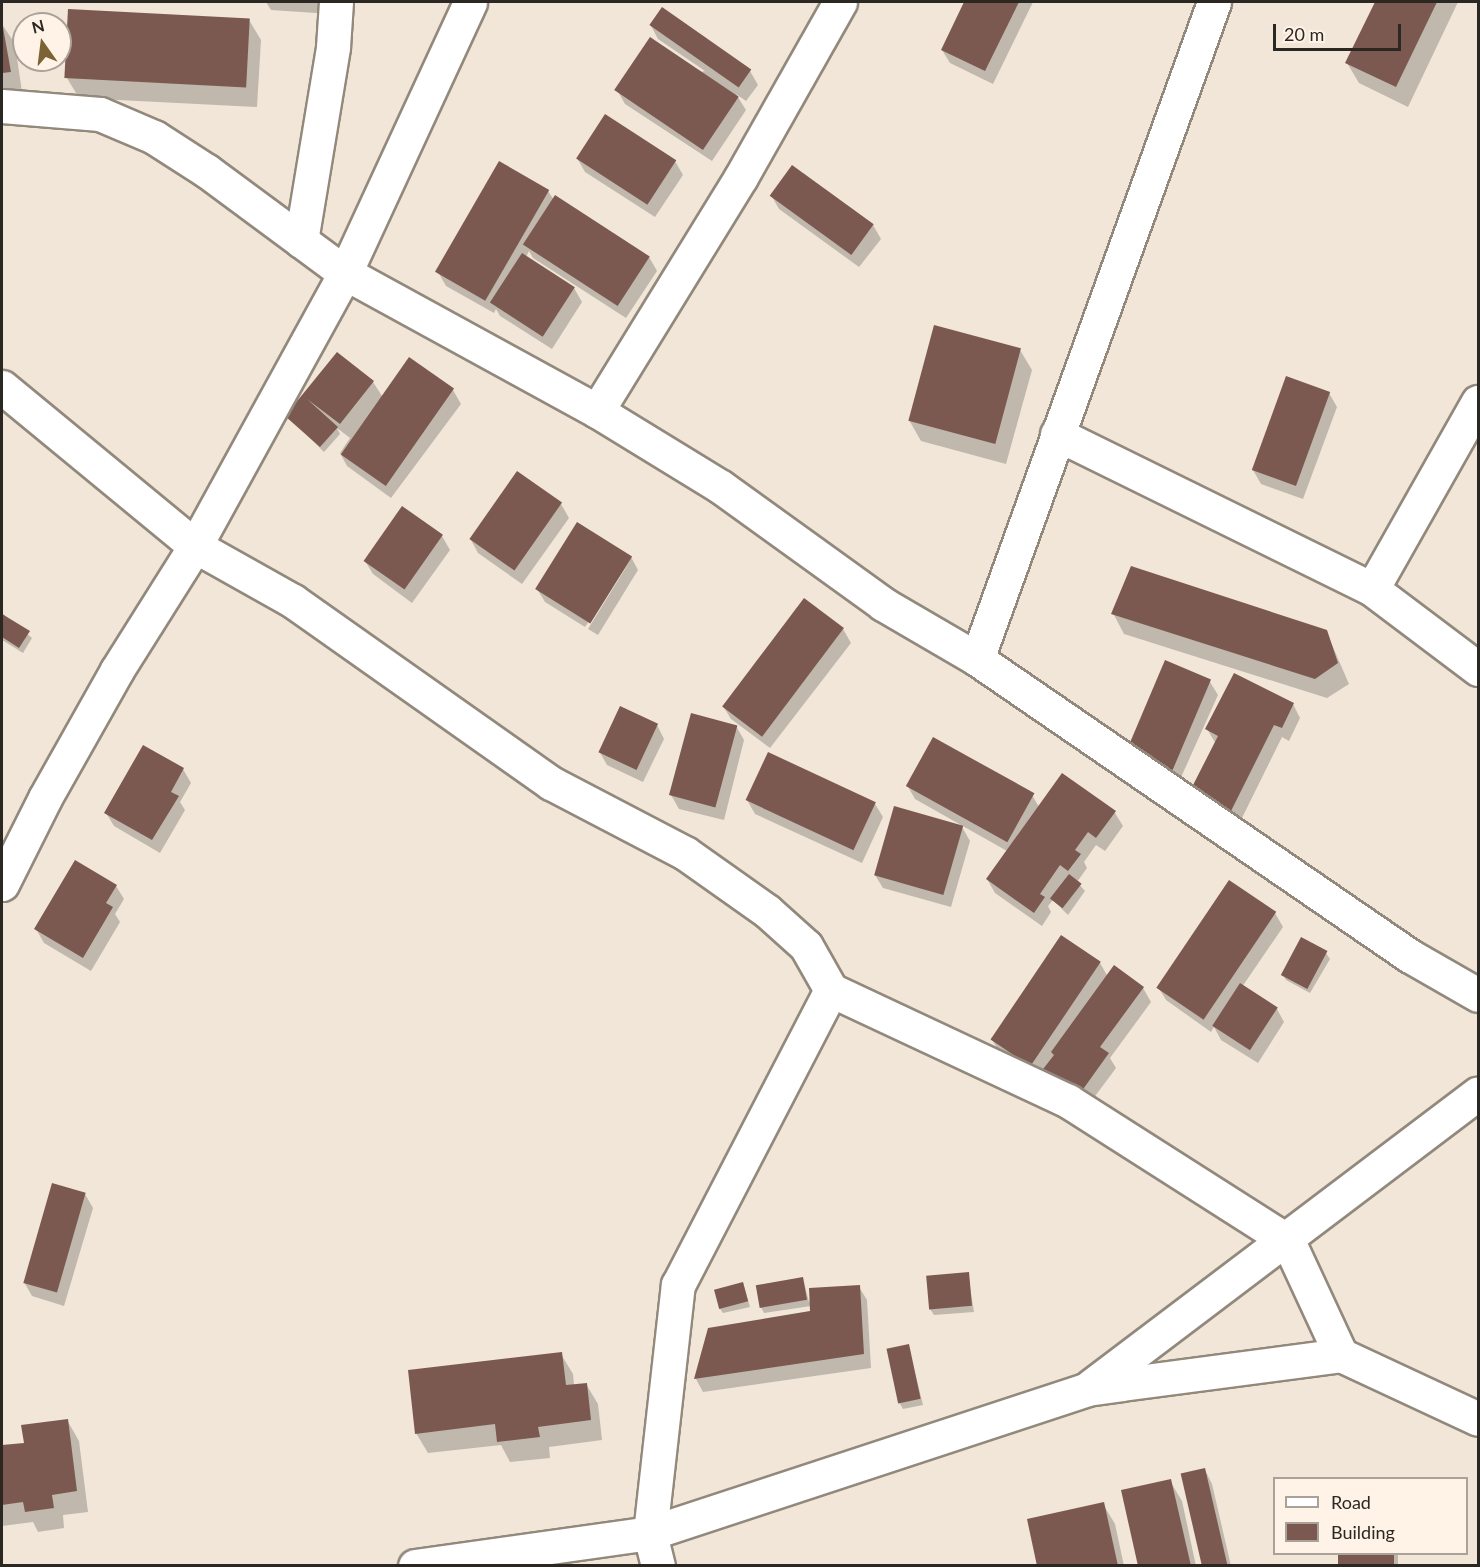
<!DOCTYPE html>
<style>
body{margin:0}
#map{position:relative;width:1480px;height:1567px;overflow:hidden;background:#f1e6d8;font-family:Lato,sans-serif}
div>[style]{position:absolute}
.shadow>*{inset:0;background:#0003;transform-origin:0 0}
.building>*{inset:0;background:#7b5951;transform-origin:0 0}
.roads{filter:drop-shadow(2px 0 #92897c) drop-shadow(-2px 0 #92897c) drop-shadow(0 2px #92897c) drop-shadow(0 -2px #92897c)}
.minor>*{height:33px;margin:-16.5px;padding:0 16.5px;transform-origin:16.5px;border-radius:16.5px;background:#fff}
span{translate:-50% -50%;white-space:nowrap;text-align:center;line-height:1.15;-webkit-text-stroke:6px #fef3e6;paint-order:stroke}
.frame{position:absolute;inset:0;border:3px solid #2b2722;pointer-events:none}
.legend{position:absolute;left:1273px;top:1477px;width:195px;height:78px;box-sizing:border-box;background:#fef3e6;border:2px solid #aaa198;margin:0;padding:8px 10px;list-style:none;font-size:18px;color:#2b2722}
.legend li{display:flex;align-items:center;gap:12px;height:30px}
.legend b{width:30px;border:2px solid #aaa198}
.north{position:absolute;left:12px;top:12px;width:60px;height:60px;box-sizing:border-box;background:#fef3e6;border:2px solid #aaa198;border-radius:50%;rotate:346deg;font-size:16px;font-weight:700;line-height:24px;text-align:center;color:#2b2722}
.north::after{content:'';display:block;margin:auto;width:21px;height:27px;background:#7c6334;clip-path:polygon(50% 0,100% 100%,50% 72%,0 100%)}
.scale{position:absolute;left:1273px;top:24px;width:128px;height:27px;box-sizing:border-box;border:3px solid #2b2722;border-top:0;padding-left:8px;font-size:18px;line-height:21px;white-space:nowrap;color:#2b2722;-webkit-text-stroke:4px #fef3e6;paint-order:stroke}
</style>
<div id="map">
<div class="shadow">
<div style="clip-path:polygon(266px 2px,332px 2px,331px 14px,271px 10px)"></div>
<div style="clip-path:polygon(966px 2px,1033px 2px,993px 84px,950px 63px,942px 50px)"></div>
<div style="clip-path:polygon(1376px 2px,1458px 2px,1408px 107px,1359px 83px,1347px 63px)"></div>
<div style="clip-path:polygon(249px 20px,261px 40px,257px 107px,79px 98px,67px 78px)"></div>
<div style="clip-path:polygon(2px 24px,15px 44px,22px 92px,2px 95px)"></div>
<div style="clip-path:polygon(651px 26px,750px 71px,758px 85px,746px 101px,736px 94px,746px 110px,712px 161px,625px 104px,617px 90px,705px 71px,658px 39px)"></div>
<div style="clip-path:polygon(577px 158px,675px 161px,683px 175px,655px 217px,585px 172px)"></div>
<div style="clip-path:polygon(548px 191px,554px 200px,555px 198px,649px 257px,657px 271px,626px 318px,533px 258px,529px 251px,526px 257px,574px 288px,582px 302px,552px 349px,500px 316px,496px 309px,494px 313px,446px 286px,438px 272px)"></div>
<div style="clip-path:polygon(771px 195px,873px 225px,881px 239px,859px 267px,779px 209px)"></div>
<div style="clip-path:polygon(1020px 350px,1032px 370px,1006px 464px,921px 441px,909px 420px)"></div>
<div style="clip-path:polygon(338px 354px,373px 382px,382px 396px,453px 390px,461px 404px,391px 498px,347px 466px,340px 453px,350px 438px,337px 428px,340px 434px,324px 452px,287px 416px)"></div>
<div style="clip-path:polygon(1329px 393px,1337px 407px,1303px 499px,1261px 484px,1253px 470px)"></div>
<div style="clip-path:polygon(561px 504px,569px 518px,522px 584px,478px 553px,471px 540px)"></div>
<div style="clip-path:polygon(442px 536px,450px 550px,412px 603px,373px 574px,365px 561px)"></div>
<div style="clip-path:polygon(631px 557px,638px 570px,598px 635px,588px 629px,630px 561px,585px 627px,545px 602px,537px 589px)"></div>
<div style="clip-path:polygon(804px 600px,843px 629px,851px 643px,770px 748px,731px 719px,723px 706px)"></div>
<div style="clip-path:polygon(2px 613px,32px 638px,23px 653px,2px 640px)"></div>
<div style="clip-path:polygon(1113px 613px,1326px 631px,1349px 684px,1327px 698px,1124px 634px)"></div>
<div style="clip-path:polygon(1166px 662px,1210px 682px,1218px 695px,1178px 784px,1134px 764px)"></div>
<div style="clip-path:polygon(1293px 704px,1300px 718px,1289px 741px,1282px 737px,1239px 824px,1200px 804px,1216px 744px,1207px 729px)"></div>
<div style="clip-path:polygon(657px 725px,664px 739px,643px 782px,607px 765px,599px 751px)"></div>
<div style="clip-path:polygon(736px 726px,744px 740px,724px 820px,679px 809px,671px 795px)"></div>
<div style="clip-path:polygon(183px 769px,191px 783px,180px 802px,185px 810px,160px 853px,114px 826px,106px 813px)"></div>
<div style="clip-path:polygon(907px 785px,1032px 795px,1039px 807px,1115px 813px,1123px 826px,1105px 851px,1096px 845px,1084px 862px,1087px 868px,1077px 882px,1085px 891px,1068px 915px,1053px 900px,1048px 906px,1051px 912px,1042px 926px,995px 893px,987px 879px,1007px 851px,915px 799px)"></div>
<div style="clip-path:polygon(747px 800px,875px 804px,883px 817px,862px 863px,755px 814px)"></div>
<div style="clip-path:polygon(962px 827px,970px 841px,951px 907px,883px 888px,875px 875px)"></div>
<div style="clip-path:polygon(116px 886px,124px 899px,115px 914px,120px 922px,91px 971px,44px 943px,36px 929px)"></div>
<div style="clip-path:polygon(1275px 913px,1283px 927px,1242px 987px,1277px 1009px,1284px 1022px,1258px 1063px,1221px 1040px,1214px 1027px,1211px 1032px,1166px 1000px,1158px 987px)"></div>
<div style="clip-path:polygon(1326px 953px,1330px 959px,1310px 993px,1286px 980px,1282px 974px)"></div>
<div style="clip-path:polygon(1100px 963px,1108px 977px,1114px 967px,1143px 988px,1151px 1002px,1110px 1058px,1116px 1068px,1084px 1111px,999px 1051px,991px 1038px)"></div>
<div style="clip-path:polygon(85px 1194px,93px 1208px,64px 1306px,32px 1296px,24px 1282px)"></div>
<div style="clip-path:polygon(968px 1274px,974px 1312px,934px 1315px,930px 1309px)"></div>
<div style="clip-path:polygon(803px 1278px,809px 1302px,859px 1287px,867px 1300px,871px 1368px,703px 1392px,696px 1379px,709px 1329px,811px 1312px,811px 1306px,764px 1313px,761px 1307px,758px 1285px)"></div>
<div style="clip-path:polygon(743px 1283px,750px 1307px,723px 1313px,719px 1307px)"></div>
<div style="clip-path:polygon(908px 1345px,923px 1405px,903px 1409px,899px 1402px)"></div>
<div style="clip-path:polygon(561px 1354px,573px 1374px,574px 1385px,586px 1384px,598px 1404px,602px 1440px,549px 1447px,550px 1458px,510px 1462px,501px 1445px,428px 1453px,416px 1433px)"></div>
<div style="clip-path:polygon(67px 1420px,79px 1441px,88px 1512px,63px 1515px,64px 1528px,38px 1532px,33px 1522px,2px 1526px,2px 1447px,25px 1444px)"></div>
<div style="clip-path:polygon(1205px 1470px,1212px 1484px,1231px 1566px,1203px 1566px)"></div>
<div style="clip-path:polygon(1170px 1481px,1182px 1501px,1196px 1566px,1140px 1566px)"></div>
<div style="clip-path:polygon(1103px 1504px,1115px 1524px,1124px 1566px,1038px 1566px)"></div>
<div style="left:1340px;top:1554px;width:58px;height:12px"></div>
</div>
<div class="building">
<div style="clip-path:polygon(964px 2px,1019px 2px,985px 71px,941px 50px)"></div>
<div style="clip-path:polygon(1375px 2px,1437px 2px,1396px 87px,1345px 63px)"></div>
<div style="left:662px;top:7px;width:109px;height:22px;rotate:35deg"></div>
<div style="left:68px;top:9px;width:182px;height:69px;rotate:3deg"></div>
<div style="clip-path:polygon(2px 22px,11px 72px,2px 73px)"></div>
<div style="left:650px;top:37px;width:107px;height:64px;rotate:34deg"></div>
<div style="left:605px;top:114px;width:85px;height:53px;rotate:33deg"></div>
<div style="left:499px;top:161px;width:58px;height:128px;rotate:30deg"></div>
<div style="left:792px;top:165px;width:101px;height:38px;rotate:36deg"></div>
<div style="left:555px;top:195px;width:113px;height:59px;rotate:33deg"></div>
<div style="left:522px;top:253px;width:63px;height:59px;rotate:33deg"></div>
<div style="left:934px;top:325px;width:90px;height:99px;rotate:15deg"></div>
<div style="clip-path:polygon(337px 352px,374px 381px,340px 424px,307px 399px,338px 427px,320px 447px,285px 416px)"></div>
<div style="left:409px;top:357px;width:55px;height:119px;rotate:35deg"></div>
<div style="left:1286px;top:376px;width:47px;height:100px;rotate:20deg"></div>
<div style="left:517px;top:471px;width:55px;height:83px;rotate:35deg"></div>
<div style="left:402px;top:506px;width:50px;height:67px;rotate:35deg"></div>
<div style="left:577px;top:522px;width:65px;height:79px;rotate:32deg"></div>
<div style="clip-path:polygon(1131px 566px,1327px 630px,1338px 663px,1315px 679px,1111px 614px)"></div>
<div style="left:804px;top:598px;width:50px;height:136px;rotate:37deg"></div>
<div style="clip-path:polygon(2px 614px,30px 631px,19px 648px,2px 637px)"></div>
<div style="left:1165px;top:660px;width:50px;height:99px;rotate:23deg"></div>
<div style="clip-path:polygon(1234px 673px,1294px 703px,1282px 728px,1274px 725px,1231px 811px,1190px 791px,1218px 736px,1205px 729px)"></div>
<div style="left:620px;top:706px;width:42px;height:51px;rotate:25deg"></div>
<div style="left:691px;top:713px;width:48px;height:85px;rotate:15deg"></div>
<div style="left:933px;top:737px;width:116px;height:56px;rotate:29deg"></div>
<div style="clip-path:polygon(143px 745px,184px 768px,171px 792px,179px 796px,152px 840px,104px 813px)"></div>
<div style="left:768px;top:752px;width:119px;height:53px;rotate:25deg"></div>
<div style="clip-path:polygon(1062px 773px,1116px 811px,1096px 838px,1088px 832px,1075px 850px,1081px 854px,1068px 871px,1060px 865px,1040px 894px,1045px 897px,1034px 913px,986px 879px)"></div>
<div style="left:894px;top:806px;width:72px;height:72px;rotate:16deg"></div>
<div style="clip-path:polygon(75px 860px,117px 885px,106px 903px,113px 907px,83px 958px,34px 929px)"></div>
<div style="left:1069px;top:874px;width:16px;height:31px;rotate:38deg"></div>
<div style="left:1229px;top:880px;width:57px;height:130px;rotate:34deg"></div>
<div style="left:1061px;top:935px;width:48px;height:126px;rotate:34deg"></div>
<div style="left:1301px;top:937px;width:30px;height:43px;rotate:28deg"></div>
<div style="clip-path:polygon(1114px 965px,1144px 987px,1100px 1047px,1109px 1053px,1076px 1099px,1040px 1073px,1054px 1055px,1051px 1052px)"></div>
<div style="left:1240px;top:983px;width:45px;height:51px;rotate:33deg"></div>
<div style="left:52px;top:1183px;width:35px;height:104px;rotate:16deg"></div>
<div style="left:969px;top:1272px;width:34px;height:43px;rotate:85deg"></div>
<div style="left:803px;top:1277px;width:23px;height:48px;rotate:80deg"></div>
<div style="left:743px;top:1282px;width:20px;height:30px;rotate:75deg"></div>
<div style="clip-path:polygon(860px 1285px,864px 1354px,694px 1379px,708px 1328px,810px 1311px,809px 1288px)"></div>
<div style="left:909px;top:1344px;width:56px;height:23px;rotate:78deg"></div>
<div style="clip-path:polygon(562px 1352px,566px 1385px,587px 1383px,591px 1420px,538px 1427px,540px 1437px,497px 1442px,495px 1424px,415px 1434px,408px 1370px)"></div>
<div style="clip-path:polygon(68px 1419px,77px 1491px,52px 1495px,54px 1508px,25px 1512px,23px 1502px,2px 1505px,2px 1445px,24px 1443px,21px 1425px)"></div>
<div style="left:1205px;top:1468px;width:100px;height:25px;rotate:77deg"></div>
<div style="clip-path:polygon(1171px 1479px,1191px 1566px,1138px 1566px,1121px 1490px)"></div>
<div style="clip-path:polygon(1104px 1502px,1118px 1566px,1037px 1566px,1027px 1519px)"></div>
<div style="left:1338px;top:1554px;width:56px;height:12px"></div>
</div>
<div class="roads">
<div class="minor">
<div style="left:2px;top:106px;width:98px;rotate:4.7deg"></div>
<div style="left:100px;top:114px;width:59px;rotate:23.1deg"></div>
<div style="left:154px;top:137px;width:63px;rotate:32.7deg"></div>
<div style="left:207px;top:171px;width:172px;rotate:36.5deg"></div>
<div style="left:345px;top:273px;width:287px;rotate:28.7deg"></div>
<div style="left:597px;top:411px;width:145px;rotate:31.5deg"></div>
<div style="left:721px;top:487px;width:200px;rotate:35.8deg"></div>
<div style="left:883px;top:604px;width:109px;rotate:30.3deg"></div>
<div style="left:977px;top:659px;width:525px;rotate:34.45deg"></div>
<div style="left:1410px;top:956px;width:78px;rotate:29.8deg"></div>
<div style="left:301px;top:241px;width:197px;rotate:-80.6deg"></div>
<div style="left:333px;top:47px;width:45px;rotate:-86.2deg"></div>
<div style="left:2px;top:387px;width:250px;rotate:39.5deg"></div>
<div style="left:195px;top:546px;width:112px;rotate:29.3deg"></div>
<div style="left:293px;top:601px;width:316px;rotate:35.2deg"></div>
<div style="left:551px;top:783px;width:151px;rotate:27.6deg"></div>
<div style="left:685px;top:853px;width:100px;rotate:35.3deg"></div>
<div style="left:767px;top:911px;width:52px;rotate:41.9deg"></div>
<div style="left:806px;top:946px;width:51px;rotate:60.4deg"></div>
<div style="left:831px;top:990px;width:262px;rotate:25.1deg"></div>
<div style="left:1068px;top:1101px;width:261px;rotate:32.5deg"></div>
<div style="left:1288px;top:1241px;width:126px;rotate:65.1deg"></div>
<div style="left:597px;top:411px;width:275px;rotate:-58.4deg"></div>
<div style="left:741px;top:177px;width:201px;rotate:-60.5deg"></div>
<div style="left:1057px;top:434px;width:351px;rotate:26.2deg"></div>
<div style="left:1372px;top:589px;width:133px;rotate:37deg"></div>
<div style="left:1372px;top:589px;width:215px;rotate:-60.5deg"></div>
<div style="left:977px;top:659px;width:698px;rotate:-70.16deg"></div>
<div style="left:2px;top:884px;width:96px;rotate:-63.4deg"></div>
<div style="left:45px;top:798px;width:147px;rotate:-60.6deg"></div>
<div style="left:117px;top:670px;width:146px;rotate:-57.8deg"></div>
<div style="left:195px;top:546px;width:311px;rotate:-61.2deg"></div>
<div style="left:345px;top:273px;width:298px;rotate:-65.2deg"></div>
<div style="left:1091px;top:1386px;width:485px;rotate:-37.1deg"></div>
<div style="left:415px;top:1566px;width:237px;rotate:-8deg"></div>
<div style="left:650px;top:1533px;width:460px;rotate:-18.2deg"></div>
<div style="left:1087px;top:1389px;width:35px;rotate:-8deg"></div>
<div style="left:1122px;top:1384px;width:221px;rotate:-7.5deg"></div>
<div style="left:1341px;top:1355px;width:151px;rotate:25deg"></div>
<div style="left:658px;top:1566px;width:34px;rotate:-104deg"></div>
<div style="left:650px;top:1533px;width:250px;rotate:-83.6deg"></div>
<div style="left:678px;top:1285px;width:332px;rotate:-62.6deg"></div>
</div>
</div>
<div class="frame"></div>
<ul class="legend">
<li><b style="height:8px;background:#fff"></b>Road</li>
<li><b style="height:16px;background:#7b5951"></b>Building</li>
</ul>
<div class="north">N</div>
<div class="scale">20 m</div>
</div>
